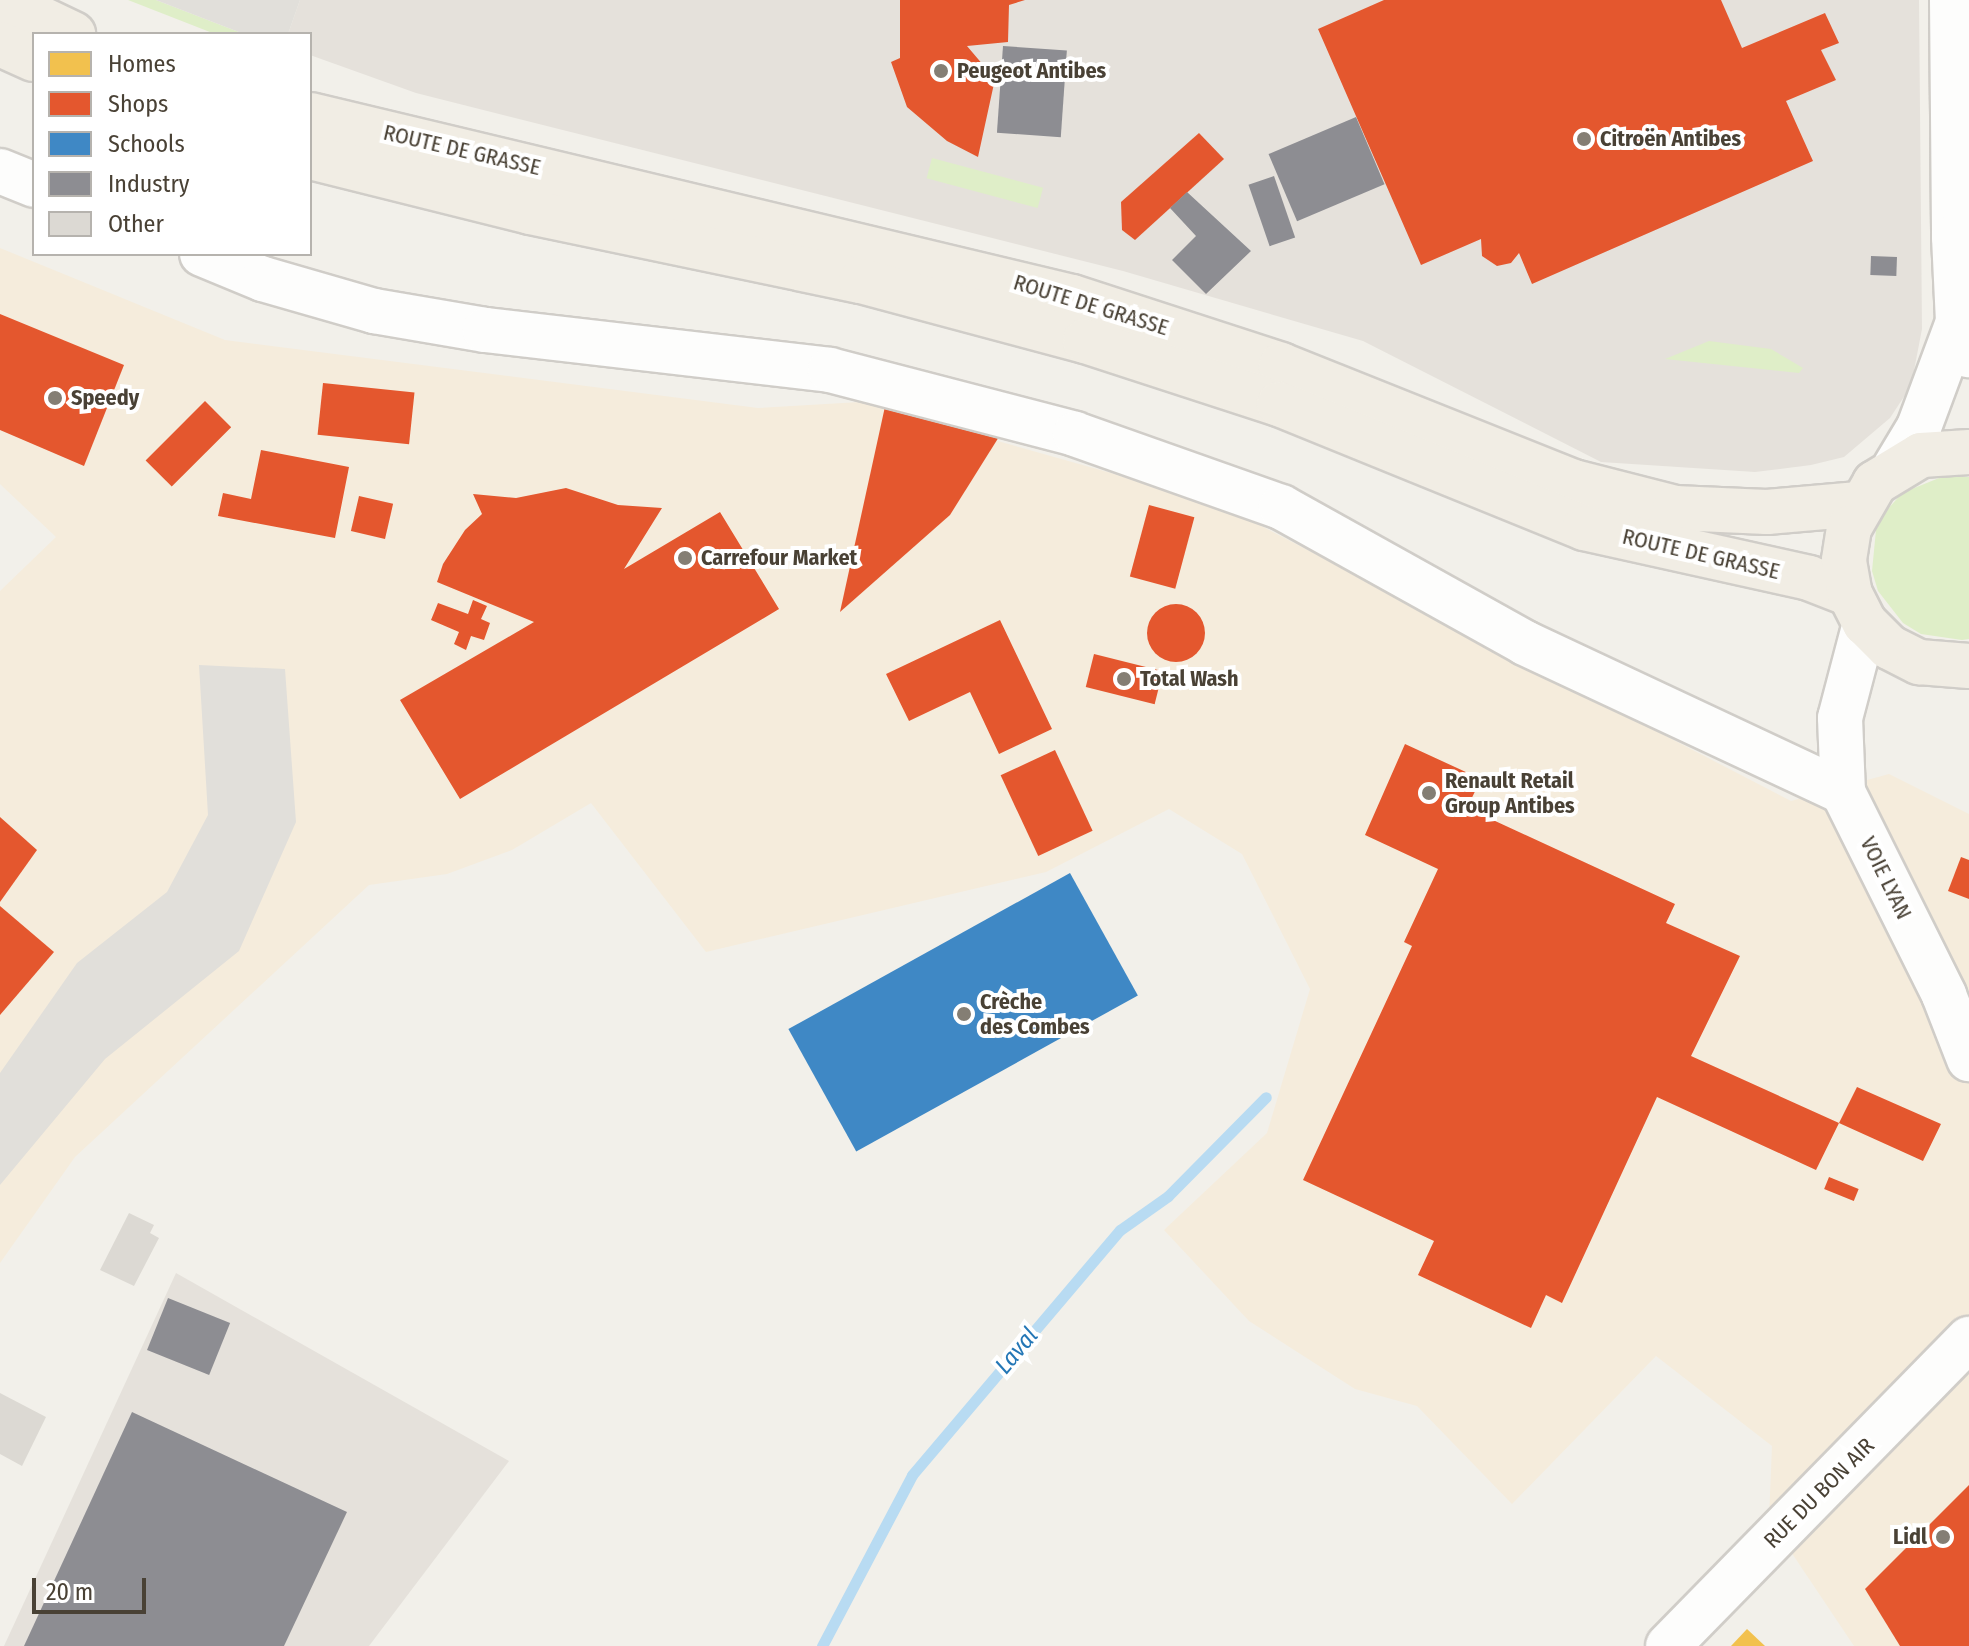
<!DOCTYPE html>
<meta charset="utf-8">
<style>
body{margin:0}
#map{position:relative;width:1969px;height:1646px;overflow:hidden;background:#f2f0ea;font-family:"Fira Sans Condensed",sans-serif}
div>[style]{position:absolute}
.commercial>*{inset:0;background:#f5ecdc}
.industrial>*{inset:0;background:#e5e1db}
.green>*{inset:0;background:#dfeec8;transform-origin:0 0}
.parking>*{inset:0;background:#e1dfda}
.homes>*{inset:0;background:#f2c14e}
.shops>*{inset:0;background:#e4572e;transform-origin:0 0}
.round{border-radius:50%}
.schools>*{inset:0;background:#3f88c5;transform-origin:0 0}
.industry>*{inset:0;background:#8d8d92;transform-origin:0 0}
.stream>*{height:11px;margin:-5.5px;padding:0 5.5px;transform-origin:5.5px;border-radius:5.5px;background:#b8dbf2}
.building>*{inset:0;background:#dcd9d3}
.roads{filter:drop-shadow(2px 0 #d0cdc8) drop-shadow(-2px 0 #d0cdc8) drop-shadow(0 2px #d0cdc8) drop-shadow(0 -2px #d0cdc8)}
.street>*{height:44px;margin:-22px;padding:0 22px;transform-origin:22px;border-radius:22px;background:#fdfdfc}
.primary>*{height:44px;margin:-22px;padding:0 22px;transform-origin:22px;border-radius:22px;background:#f1ede4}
.dots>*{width:22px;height:22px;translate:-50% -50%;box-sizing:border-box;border:4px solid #fff;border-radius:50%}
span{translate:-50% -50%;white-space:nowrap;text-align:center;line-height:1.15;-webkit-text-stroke:8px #fff;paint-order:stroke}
.poi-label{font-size:22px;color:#494135;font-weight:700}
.left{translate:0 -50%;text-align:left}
.right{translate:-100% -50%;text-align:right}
.street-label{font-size:22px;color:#494135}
.water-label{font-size:24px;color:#2477b6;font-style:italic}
.legend{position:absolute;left:32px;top:32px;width:280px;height:224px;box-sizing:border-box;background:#fff;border:2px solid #b6b3ae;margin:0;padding:10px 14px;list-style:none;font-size:24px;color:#494135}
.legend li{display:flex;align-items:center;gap:16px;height:40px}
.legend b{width:40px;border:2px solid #b6b3ae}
.scale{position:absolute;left:32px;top:1578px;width:114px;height:36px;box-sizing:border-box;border:4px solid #494135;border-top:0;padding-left:10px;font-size:24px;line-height:28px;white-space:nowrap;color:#494135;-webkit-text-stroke:6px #fff;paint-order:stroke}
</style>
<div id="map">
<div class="commercial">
<div style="clip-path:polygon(0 248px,225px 340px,758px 408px,860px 402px,1111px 473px,1240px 515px,1791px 801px,1889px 774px,1969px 814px,1969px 1646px,1854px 1646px,1769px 1519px,1772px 1446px,1656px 1356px,1512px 1504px,1417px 1406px,1355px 1389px,1249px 1321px,1164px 1230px,1267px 1133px,1310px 989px,1242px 854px,1169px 809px,1046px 872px,706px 952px,591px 803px,512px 850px,447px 874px,369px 885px,75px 1157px,0 1263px,0 591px,56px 537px,0 484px)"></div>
</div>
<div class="industrial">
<div style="clip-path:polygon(300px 0,1919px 0,1922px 329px,1911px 386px,1890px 418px,1844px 457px,1811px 465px,1755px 472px,1601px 462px,1363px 341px,1123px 271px,416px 93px,310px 55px,310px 34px,288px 34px)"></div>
<div style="clip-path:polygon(176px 1273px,509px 1461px,369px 1646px,4px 1646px)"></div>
</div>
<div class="green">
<div style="clip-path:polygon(128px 0,156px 0,244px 34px,215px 34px)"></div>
<div style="left:932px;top:158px;width:115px;height:21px;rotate:15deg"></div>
<div style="clip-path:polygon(1709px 341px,1771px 349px,1803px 368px,1799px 373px,1665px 359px)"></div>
<div style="clip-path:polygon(1944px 476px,1969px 477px,1969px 639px,1962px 640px,1921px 634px,1903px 623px,1878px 591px,1872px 571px,1876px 530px,1887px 510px,1902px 493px)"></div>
</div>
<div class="parking">
<div style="clip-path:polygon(156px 0,300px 0,288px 34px,244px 34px)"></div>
<div style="clip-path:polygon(199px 665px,285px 669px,296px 822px,239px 951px,105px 1059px,0 1185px,0 1073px,77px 963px,167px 892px,208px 815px)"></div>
</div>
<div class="homes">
<div style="clip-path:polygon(1747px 1629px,1765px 1646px,1731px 1646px)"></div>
</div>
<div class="shops">
<div style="clip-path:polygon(900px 0,1025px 0,1009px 5px,1008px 42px,967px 46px,995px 79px,978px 157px,947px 141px,907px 107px,891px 62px,900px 58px)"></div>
<div style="clip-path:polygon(1384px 0,1721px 0,1742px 48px,1825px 13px,1839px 43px,1821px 50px,1836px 80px,1786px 101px,1813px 161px,1532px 284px,1519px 253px,1511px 263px,1497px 266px,1482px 256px,1481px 239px,1421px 265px,1318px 29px)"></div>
<div style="clip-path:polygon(1199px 133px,1224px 159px,1135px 240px,1122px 230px,1121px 202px)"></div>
<div style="clip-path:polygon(0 314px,124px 365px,84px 466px,0 430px)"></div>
<div style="left:323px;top:383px;width:92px;height:52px;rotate:6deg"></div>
<div style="left:205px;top:401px;width:37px;height:84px;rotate:45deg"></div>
<div style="clip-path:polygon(886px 402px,1002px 432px,950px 515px,840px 612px)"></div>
<div style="clip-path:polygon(261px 450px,349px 467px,335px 538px,218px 516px,223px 493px,251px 499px)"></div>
<div style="clip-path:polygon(566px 488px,618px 505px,662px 508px,624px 569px,720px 512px,779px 609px,460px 799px,400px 700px,534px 622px,437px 582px,443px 564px,465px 530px,482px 514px,473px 494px,516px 498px)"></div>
<div style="left:359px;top:496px;width:35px;height:36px;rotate:13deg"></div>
<div style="left:1149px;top:505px;width:47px;height:74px;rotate:15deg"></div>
<div style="clip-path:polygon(473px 600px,487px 606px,481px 619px,490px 623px,484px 640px,471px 636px,466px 650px,454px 644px,459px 632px,431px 620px,438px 603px,468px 614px)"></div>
<div class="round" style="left:1147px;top:604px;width:58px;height:58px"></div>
<div style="clip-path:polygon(1000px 620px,1052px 729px,999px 754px,970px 692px,909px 721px,886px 674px)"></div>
<div style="left:1094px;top:654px;width:71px;height:34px;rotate:14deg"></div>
<div style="clip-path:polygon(1405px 744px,1481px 779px,1467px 808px,1675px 904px,1666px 923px,1740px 956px,1691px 1056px,1839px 1123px,1857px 1087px,1941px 1124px,1923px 1161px,1839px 1123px,1816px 1170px,1657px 1097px,1562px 1303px,1546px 1295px,1531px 1328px,1418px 1275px,1434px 1241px,1303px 1180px,1412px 946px,1404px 942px,1438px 869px,1365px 835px)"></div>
<div style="left:1055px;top:750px;width:89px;height:60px;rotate:65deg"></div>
<div style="clip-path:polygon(0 817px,37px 850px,0 902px)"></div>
<div style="clip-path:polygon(1961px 857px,1969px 860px,1969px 899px,1948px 891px)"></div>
<div style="clip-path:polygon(0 906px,54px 952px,0 1015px)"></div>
<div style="left:1829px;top:1177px;width:32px;height:13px;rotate:22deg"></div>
<div style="clip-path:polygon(1969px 1485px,1969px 1646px,1900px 1646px,1865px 1589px)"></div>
</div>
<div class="schools">
<div style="left:1070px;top:873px;width:140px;height:322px;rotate:61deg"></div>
</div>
<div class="industry">
<div style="left:1003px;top:46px;width:64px;height:87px;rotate:4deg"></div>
<div style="left:1356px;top:117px;width:73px;height:95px;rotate:67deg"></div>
<div style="left:1274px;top:176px;width:65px;height:27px;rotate:71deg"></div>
<div style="clip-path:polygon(1187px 192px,1251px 251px,1206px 294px,1172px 260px,1196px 236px,1170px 208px)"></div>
<div style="left:1871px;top:256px;width:26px;height:19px;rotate:2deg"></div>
<div style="left:168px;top:1298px;width:67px;height:56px;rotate:22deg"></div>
<div style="clip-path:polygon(132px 1412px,347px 1512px,284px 1646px,24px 1646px)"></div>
</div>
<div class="stream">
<div style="left:822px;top:1646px;width:193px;rotate:-62.2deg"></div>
<div style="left:912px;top:1475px;width:321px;rotate:-49.7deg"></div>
<div style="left:1120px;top:1230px;width:59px;rotate:-35.3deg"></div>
<div style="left:1168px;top:1196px;width:139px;rotate:-45.3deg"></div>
</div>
<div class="building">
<div style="clip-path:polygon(129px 1213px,154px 1225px,150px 1233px,159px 1238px,134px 1286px,100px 1270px)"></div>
<div style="clip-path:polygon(0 1393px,46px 1417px,22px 1466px,0 1454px)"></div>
</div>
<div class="roads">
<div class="street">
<div style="left:1952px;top:0;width:237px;rotate:89.5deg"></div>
<div style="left:1954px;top:237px;width:85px;rotate:87.3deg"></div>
<div style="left:1958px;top:322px;width:35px;rotate:72deg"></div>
<div style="left:0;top:171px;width:37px;rotate:22deg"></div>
<div style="left:202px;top:254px;width:66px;rotate:22.3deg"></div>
<div style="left:263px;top:279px;width:116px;rotate:16.1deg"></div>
<div style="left:374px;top:311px;width:113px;rotate:9.7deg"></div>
<div style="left:485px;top:330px;width:347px;rotate:6.6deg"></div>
<div style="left:830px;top:370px;width:253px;rotate:14.6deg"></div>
<div style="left:1075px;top:434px;width:219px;rotate:19.5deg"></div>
<div style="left:1281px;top:507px;width:279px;rotate:29.1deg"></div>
<div style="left:1525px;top:643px;width:351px;rotate:25.1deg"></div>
<div style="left:1895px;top:467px;width:47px;rotate:-59deg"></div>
<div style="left:1919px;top:427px;width:112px;rotate:-69.6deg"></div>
<div style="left:1865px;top:623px;width:98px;rotate:104.7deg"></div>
<div style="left:1840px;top:718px;width:74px;rotate:87.7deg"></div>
<div style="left:1843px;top:792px;width:227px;rotate:63.5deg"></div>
<div style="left:1944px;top:995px;width:69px;rotate:68.7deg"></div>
<div style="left:1668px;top:1646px;width:430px;rotate:-45.6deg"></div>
</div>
<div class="primary">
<div style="left:2px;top:0;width:79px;rotate:25.6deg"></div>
<div style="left:0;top:44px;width:37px;rotate:24deg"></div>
<div style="left:310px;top:115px;width:783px;rotate:13.43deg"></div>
<div style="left:1072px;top:297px;width:220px;rotate:18deg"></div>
<div style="left:1281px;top:365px;width:315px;rotate:21.8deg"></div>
<div style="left:1574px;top:482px;width:104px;rotate:14.4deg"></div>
<div style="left:1675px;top:508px;width:92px;rotate:2.5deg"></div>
<div style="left:1767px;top:512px;width:92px;rotate:-5deg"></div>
<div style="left:310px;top:157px;width:227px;rotate:14deg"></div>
<div style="left:530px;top:212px;width:338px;rotate:11.8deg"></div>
<div style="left:861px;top:281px;width:232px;rotate:15deg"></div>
<div style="left:1085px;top:341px;width:204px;rotate:18deg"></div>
<div style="left:1279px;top:404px;width:329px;rotate:22.1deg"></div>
<div style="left:1584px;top:528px;width:230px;rotate:12.5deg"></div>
<div style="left:1809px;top:578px;width:44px;rotate:21.3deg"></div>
<div style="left:1969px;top:452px;width:48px;rotate:176.4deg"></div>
<div style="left:1921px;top:455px;width:54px;rotate:148.7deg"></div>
<div style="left:1875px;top:483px;width:52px;rotate:120deg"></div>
<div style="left:1849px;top:528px;width:33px;rotate:99deg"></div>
<div style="left:1844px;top:561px;width:34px;rotate:80deg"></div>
<div style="left:1850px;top:594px;width:33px;rotate:63deg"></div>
<div style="left:1865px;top:623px;width:34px;rotate:45deg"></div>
<div style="left:1889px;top:647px;width:34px;rotate:27deg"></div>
<div style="left:1919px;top:662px;width:50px;rotate:4.6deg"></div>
</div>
</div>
<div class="dots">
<div style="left:941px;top:71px;background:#847e74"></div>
<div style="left:1584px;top:139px;background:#847e74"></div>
<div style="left:55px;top:398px;background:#847e74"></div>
<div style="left:685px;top:558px;background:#847e74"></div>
<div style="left:1124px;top:679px;background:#847e74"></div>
<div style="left:1429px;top:793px;background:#847e74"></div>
<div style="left:964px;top:1014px;background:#847e74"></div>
<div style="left:1943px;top:1537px;background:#847e74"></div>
</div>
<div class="poi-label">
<span class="left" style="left:957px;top:71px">Peugeot Antibes</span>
<span class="left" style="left:1600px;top:139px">Citroën Antibes</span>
<span class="left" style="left:71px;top:398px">Speedy</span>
<span class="left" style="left:701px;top:558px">Carrefour Market</span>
<span class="left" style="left:1140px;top:679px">Total Wash</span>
<span class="left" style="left:1445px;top:793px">Renault Retail<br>Group Antibes</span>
<span class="left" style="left:980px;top:1014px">Crèche<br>des Combes</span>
<span class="right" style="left:1927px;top:1537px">Lidl</span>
</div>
<div class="street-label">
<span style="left:462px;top:150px;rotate:13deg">ROUTE DE GRASSE</span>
<span style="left:1091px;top:305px;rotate:17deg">ROUTE DE GRASSE</span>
<span style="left:1701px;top:554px;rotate:13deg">ROUTE DE GRASSE</span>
<span style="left:1886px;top:878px;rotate:64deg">VOIE LYAN</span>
<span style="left:1819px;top:1493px;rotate:-45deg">RUE DU BON AIR</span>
</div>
<div class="water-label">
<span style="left:1017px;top:1351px;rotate:-50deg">Laval</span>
</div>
<ul class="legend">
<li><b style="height:22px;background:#f2c14e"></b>Homes</li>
<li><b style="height:22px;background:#e4572e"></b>Shops</li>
<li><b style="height:22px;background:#3f88c5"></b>Schools</li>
<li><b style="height:22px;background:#8d8d92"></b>Industry</li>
<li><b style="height:22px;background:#dcd9d3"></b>Other</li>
</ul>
<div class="scale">20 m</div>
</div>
